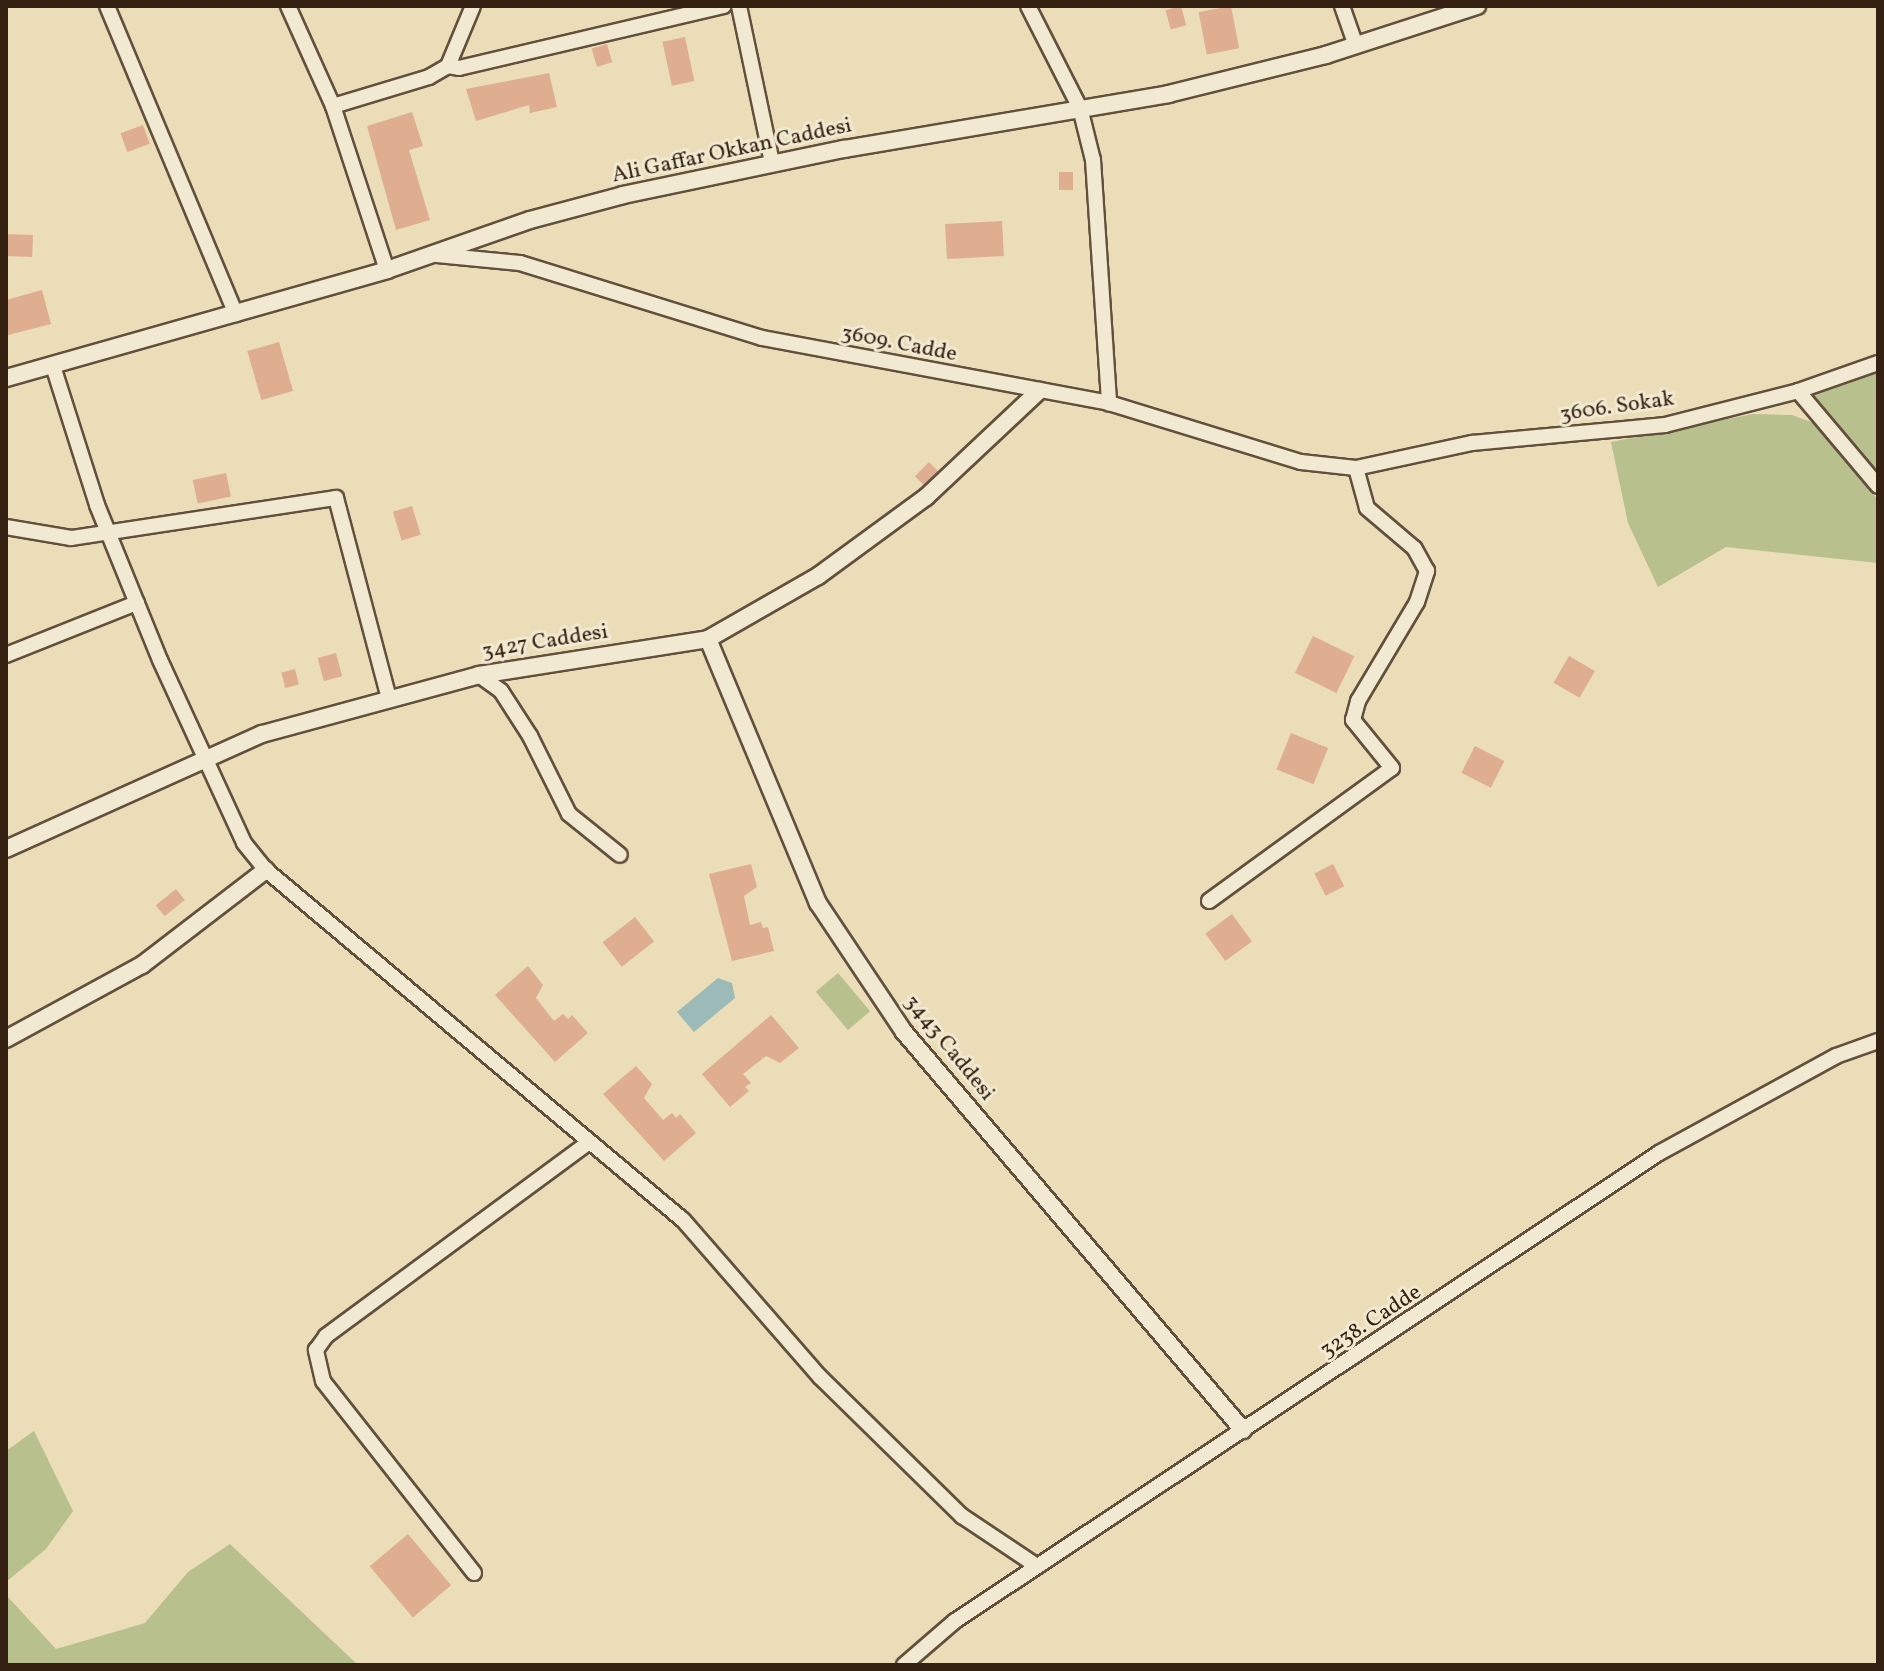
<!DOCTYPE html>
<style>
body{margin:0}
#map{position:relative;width:1884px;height:1671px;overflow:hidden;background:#eaddb8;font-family:Vollkorn,serif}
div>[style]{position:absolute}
.green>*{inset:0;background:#b8c08e;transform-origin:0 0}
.water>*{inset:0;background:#9bbab8}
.building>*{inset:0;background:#dfae90;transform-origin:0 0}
.roads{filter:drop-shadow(2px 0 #62503c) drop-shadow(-2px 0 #62503c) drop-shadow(0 2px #62503c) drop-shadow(0 -2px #62503c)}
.minor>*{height:14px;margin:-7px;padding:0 7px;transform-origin:7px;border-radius:7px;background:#f1e9d1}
.tertiary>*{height:16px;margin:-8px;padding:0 8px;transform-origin:8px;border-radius:8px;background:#f1e9d1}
span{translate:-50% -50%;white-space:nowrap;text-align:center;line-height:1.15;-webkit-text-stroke:6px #f1e9d1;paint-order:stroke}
.street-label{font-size:22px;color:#342112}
.frame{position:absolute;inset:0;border:8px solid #342112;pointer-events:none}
</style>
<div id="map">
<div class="green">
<div style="clip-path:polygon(1878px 373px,1878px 476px,1812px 394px)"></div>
<div style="clip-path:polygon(1753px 414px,1792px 415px,1819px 425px,1878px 500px,1878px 563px,1726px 547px,1658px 587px,1628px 523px,1611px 442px)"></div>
<div style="left:838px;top:973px;width:50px;height:29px;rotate:50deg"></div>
<div style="clip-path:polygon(34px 1431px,73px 1511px,46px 1549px,6px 1582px,6px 1451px)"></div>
<div style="clip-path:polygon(230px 1544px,358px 1665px,6px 1665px,6px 1595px,56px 1649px,145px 1623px,188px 1572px)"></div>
</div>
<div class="water">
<div style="clip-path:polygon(718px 978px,732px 983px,735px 998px,694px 1032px,677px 1012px)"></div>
</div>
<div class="building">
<div style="left:1181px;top:6px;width:20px;height:16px;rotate:75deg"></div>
<div style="left:1231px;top:6px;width:43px;height:33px;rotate:79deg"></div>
<div style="left:685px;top:37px;width:45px;height:23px;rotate:78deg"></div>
<div style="left:607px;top:44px;width:19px;height:16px;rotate:74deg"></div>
<div style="clip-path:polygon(549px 73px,557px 107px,530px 113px,529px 105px,476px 121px,466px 89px)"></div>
<div style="clip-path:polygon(412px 112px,423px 146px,409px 150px,430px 220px,396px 230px,367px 126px)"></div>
<div style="left:143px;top:125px;width:20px;height:24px;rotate:70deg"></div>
<div style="left:1059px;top:172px;width:14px;height:18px"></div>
<div style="left:1002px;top:221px;width:35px;height:57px;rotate:87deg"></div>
<div style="left:6px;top:234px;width:27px;height:22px;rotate:2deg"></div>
<div style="clip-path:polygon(42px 290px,51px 324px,8px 335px,6px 300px)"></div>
<div style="left:279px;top:342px;width:51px;height:33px;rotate:74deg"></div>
<div style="left:929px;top:462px;width:13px;height:20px;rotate:45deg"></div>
<div style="left:226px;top:473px;width:24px;height:34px;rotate:78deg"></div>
<div style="left:412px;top:506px;width:30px;height:20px;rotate:73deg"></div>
<div style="left:1313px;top:636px;width:46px;height:41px;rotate:26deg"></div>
<div style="left:336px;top:653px;width:24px;height:19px;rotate:75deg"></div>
<div style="left:1569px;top:656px;width:30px;height:31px;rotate:30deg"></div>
<div style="left:295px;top:669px;width:16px;height:14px;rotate:76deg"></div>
<div style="left:1291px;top:733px;width:40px;height:39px;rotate:22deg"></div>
<div style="left:1475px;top:746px;width:33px;height:30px;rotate:27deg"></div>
<div style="clip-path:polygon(751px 864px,757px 887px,744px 896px,750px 925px,761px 922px,763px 928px,768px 927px,774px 951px,732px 961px,709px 874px)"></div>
<div style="left:1333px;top:864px;width:25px;height:21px;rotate:63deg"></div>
<div style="left:176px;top:889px;width:14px;height:26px;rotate:51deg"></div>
<div style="left:1232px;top:914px;width:34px;height:33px;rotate:54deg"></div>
<div style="left:635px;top:917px;width:31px;height:41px;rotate:52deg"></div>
<div style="clip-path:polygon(528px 966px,543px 985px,536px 998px,554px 1021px,563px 1014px,568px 1019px,572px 1015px,588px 1033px,555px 1062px,495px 995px)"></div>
<div style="clip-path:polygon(771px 1015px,799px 1048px,780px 1063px,766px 1056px,743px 1074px,751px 1083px,745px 1087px,749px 1091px,730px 1107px,702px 1074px)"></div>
<div style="clip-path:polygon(636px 1066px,652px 1084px,644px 1098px,663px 1120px,672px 1113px,676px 1118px,680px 1114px,696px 1133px,664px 1161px,603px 1094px)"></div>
<div style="left:408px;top:1534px;width:67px;height:50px;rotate:50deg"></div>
</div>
<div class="roads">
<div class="minor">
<div style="left:107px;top:6px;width:334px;rotate:67.3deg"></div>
<div style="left:288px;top:6px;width:110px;rotate:65.8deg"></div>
<div style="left:333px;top:106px;width:173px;rotate:71.8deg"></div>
<div style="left:739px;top:6px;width:160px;rotate:78.1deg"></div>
<div style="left:1028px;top:6px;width:114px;rotate:63deg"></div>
<div style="left:1080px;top:108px;width:54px;rotate:76deg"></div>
<div style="left:1093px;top:160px;width:244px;rotate:86.2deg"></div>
<div style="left:1342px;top:6px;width:42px;rotate:70.7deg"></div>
<div style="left:448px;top:66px;width:11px;rotate:10deg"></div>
<div style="left:459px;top:68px;width:272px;rotate:-13.2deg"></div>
<div style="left:333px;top:106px;width:100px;rotate:-16.8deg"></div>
<div style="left:429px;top:77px;width:22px;rotate:-30deg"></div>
<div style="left:448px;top:66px;width:65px;rotate:-67.4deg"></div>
<div style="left:437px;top:255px;width:83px;rotate:5.5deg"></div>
<div style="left:520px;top:263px;width:253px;rotate:17.2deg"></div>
<div style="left:762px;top:338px;width:353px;rotate:10.6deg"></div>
<div style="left:1109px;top:403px;width:201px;rotate:17.1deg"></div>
<div style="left:1301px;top:462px;width:55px;rotate:6.2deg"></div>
<div style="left:1356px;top:468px;width:119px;rotate:-12.2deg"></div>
<div style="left:1472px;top:443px;width:194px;rotate:-5.3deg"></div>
<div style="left:1665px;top:425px;width:137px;rotate:-14.3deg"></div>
<div style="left:1798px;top:391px;width:85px;rotate:-19.3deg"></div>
<div style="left:53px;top:366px;width:146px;rotate:72.4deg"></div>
<div style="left:97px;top:505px;width:167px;rotate:67.9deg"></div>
<div style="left:160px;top:660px;width:201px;rotate:65.3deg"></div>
<div style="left:244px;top:843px;width:35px;rotate:51deg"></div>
<div style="left:266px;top:870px;width:544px;rotate:40.01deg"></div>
<div style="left:683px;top:1220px;width:208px;rotate:48.9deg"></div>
<div style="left:820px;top:1377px;width:199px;rotate:44.4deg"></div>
<div style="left:962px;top:1516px;width:90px;rotate:33.7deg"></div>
<div style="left:1798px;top:391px;width:124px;rotate:49.9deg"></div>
<div style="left:6px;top:527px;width:66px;rotate:9.6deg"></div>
<div style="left:71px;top:538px;width:268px;rotate:-8.6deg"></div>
<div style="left:336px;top:498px;width:208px;rotate:75.2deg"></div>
<div style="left:6px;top:655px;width:141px;rotate:-21.7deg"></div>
<div style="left:479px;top:675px;width:27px;rotate:36deg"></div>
<div style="left:501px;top:691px;width:54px;rotate:57.2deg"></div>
<div style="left:530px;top:736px;width:87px;rotate:63.4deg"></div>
<div style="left:569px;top:814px;width:65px;rotate:38.8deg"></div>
<div style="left:1209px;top:901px;width:226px;rotate:-36deg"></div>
<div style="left:1392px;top:768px;width:62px;rotate:-129.1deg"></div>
<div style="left:1353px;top:720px;width:20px;rotate:-75deg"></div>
<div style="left:1358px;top:701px;width:115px;rotate:-59.2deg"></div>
<div style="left:1417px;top:602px;width:33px;rotate:-72deg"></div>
<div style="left:1427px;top:571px;width:26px;rotate:-119deg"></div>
<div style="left:1414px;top:548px;width:62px;rotate:-139.6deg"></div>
<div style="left:1367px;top:508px;width:41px;rotate:-105.4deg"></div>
<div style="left:474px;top:1573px;width:244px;rotate:-128.2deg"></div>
<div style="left:323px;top:1381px;width:32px;rotate:-103deg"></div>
<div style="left:316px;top:1350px;width:17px;rotate:-54deg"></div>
<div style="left:326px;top:1336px;width:327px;rotate:-36.4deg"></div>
<div style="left:904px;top:1665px;width:67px;rotate:-40.8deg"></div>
<div style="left:955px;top:1621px;width:845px;rotate:-33.61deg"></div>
<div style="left:1659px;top:1153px;width:202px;rotate:-28.7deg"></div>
<div style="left:1836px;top:1056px;width:45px;rotate:-19.7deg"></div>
</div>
<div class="tertiary">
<div style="left:6px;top:378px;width:396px;rotate:-15.8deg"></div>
<div style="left:387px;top:270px;width:151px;rotate:-19.3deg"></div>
<div style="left:530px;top:220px;width:96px;rotate:-15deg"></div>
<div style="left:623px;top:195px;width:226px;rotate:-11.8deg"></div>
<div style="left:844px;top:149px;width:329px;rotate:-9.6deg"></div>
<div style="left:1168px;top:94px;width:163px;rotate:-13.9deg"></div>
<div style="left:1326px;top:55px;width:159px;rotate:-18deg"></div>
<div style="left:708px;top:639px;width:286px;rotate:67.4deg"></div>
<div style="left:818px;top:903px;width:155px;rotate:56.3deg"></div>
<div style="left:904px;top:1032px;width:523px;rotate:49.58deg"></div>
<div style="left:6px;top:849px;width:281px;rotate:-24.2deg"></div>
<div style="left:262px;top:734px;width:225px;rotate:-15.2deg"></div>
<div style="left:479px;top:675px;width:232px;rotate:-8.9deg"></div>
<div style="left:708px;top:639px;width:127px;rotate:-29.8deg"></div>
<div style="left:818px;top:576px;width:134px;rotate:-36.2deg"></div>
<div style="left:926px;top:497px;width:155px;rotate:-43.2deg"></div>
<div style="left:6px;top:1039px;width:155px;rotate:-28.6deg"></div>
<div style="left:142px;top:965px;width:156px;rotate:-37.5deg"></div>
</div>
</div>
<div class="street-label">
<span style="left:732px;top:151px;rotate:-12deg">Ali Gaffar Okkan Caddesi</span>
<span style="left:899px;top:344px;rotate:11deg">3609. Cadde</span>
<span style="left:1617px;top:407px;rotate:-8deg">3606. Sokak</span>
<span style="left:545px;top:642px;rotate:-9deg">3427 Caddesi</span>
<span style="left:949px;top:1048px;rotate:51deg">3443 Caddesi</span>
<span style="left:1371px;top:1322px;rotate:-33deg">3238. Cadde</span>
</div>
<div class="frame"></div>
</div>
